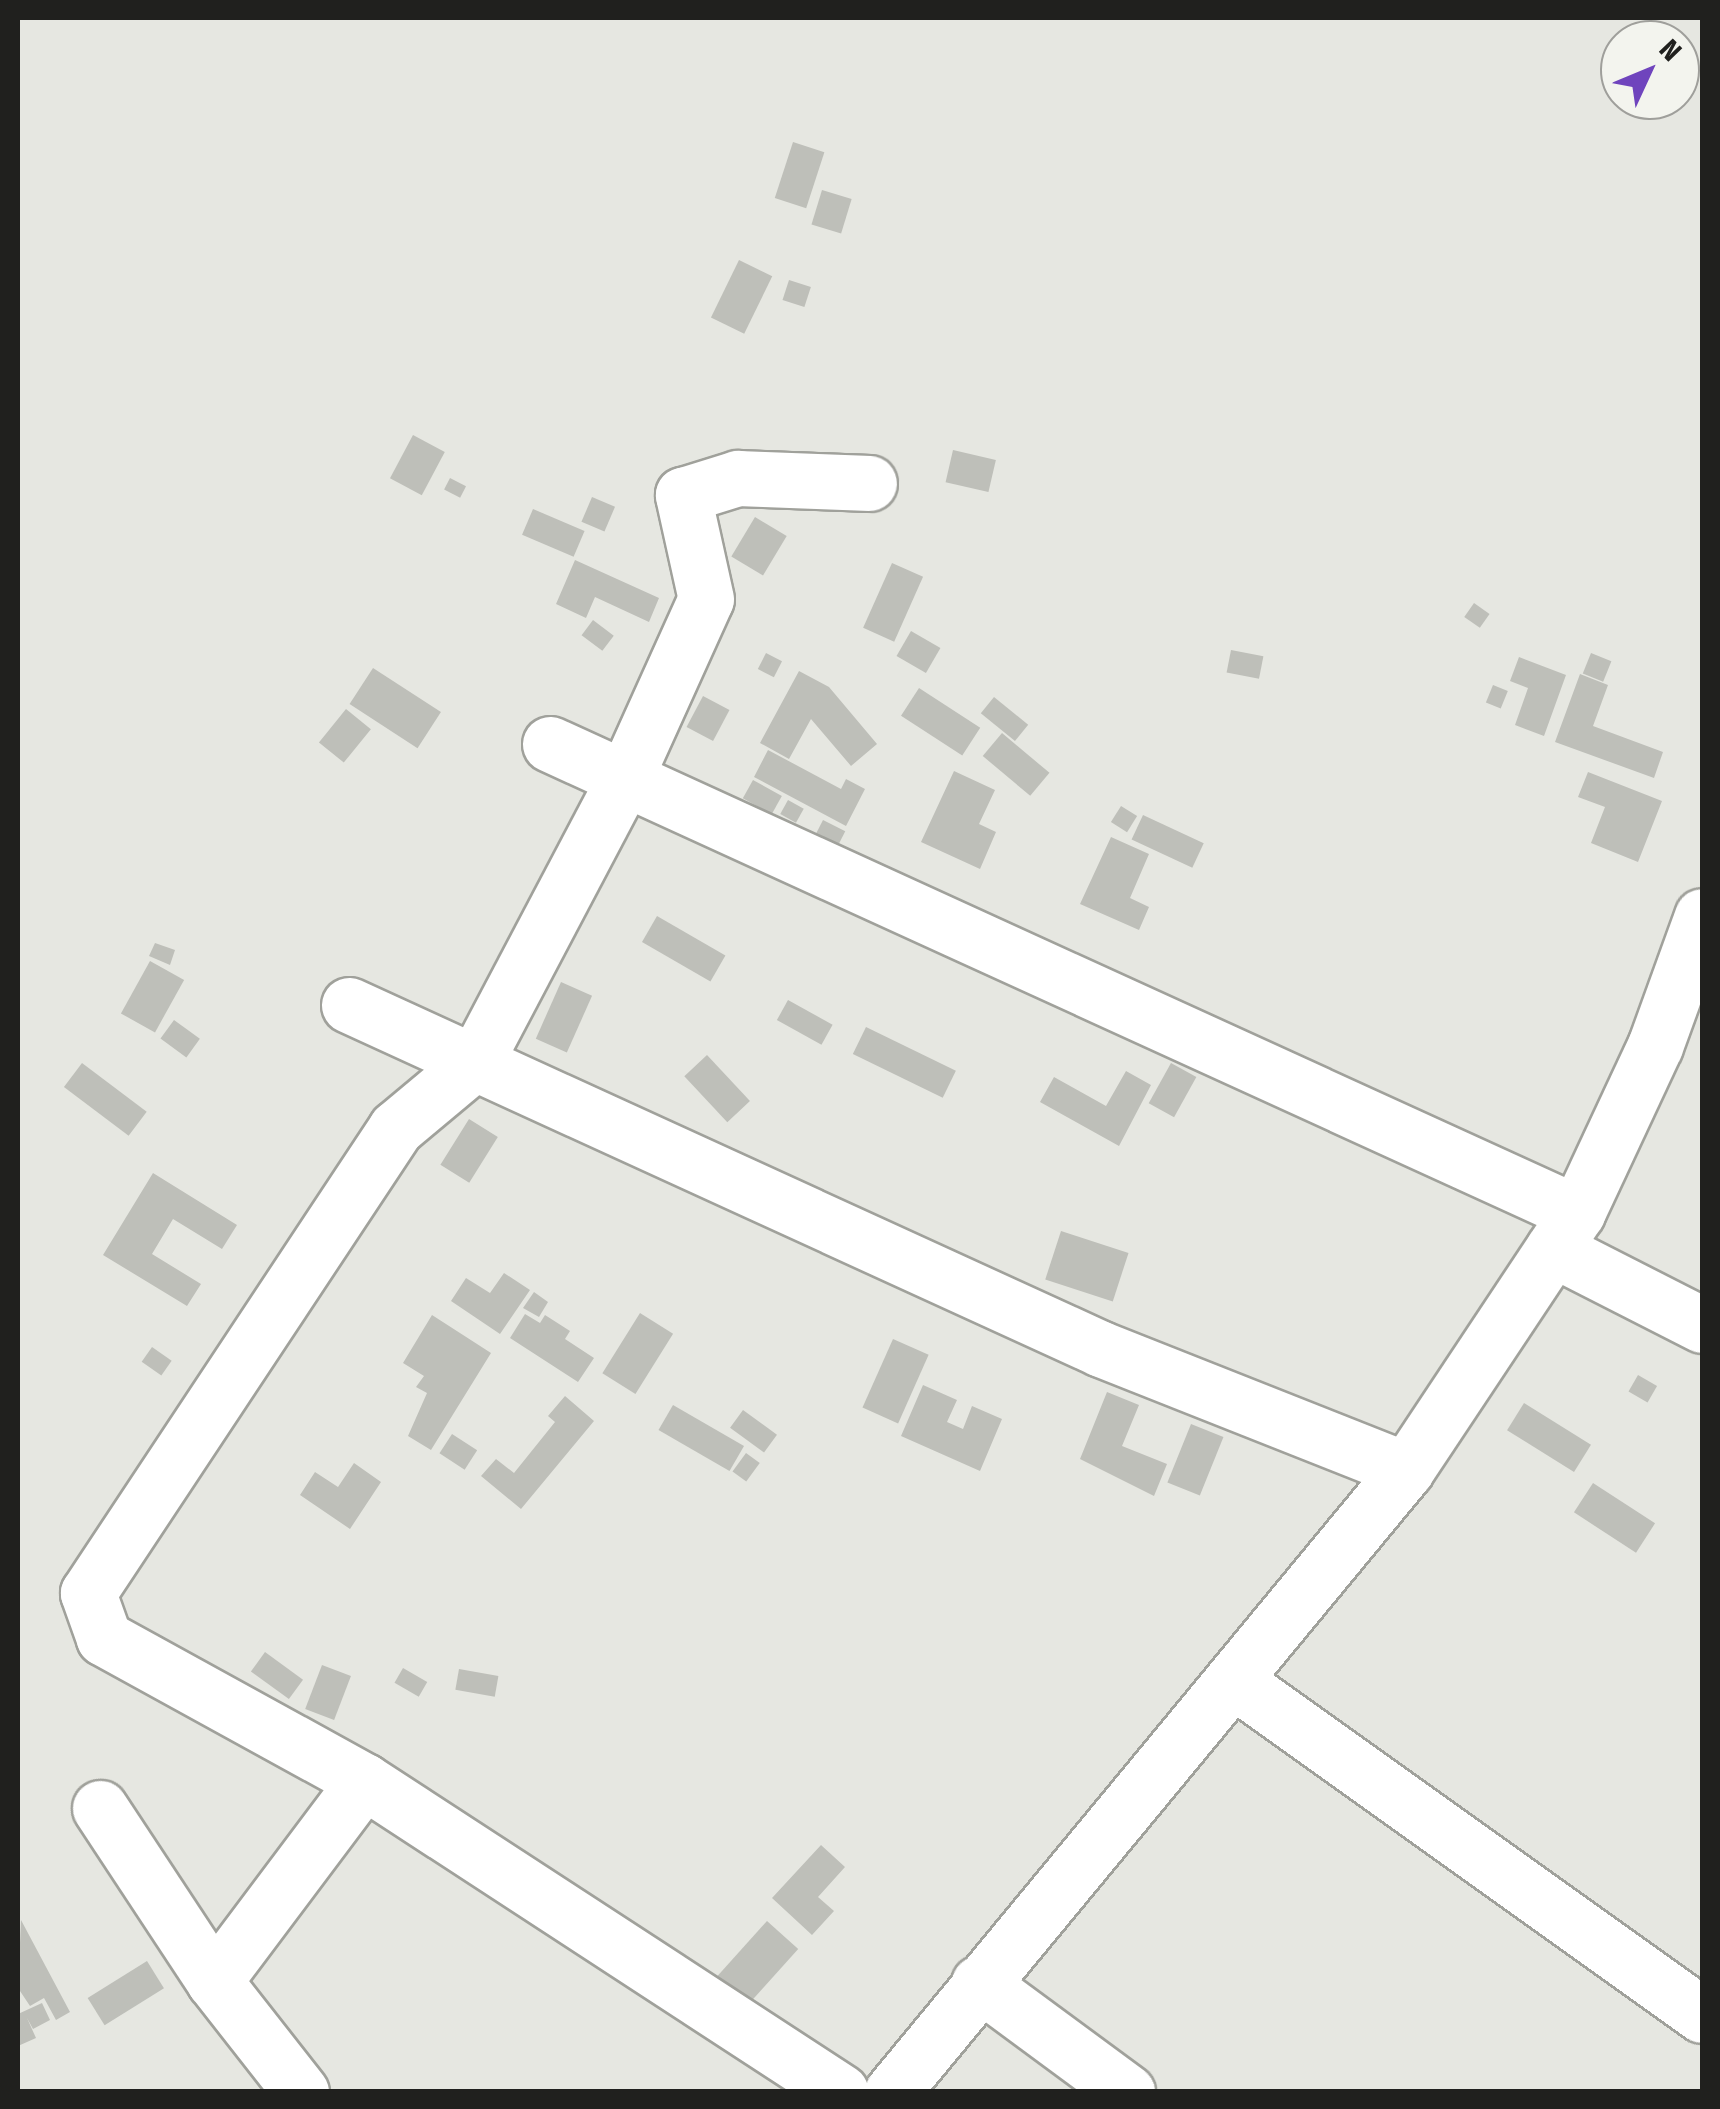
<!DOCTYPE html>
<style>
body{margin:0}
#map{position:relative;width:1720px;height:2109px;overflow:hidden;background:#e6e7e1;font-family:"Fira Sans Condensed",sans-serif}
div>[style]{position:absolute}
.building>*{inset:0;background:#bebfb9;transform-origin:0 0}
.roads{filter:drop-shadow(2px 0 #a0a19b) drop-shadow(-2px 0 #a0a19b) drop-shadow(0 2px #a0a19b) drop-shadow(0 -2px #a0a19b)}
.minor>*{height:55px;margin:-27.5px;padding:0 27.5px;transform-origin:27.5px;border-radius:27.5px;background:#fff}
span{translate:-50% -50%;white-space:nowrap;text-align:center;line-height:1.15;-webkit-text-stroke:10px #f3f4ee;paint-order:stroke}
.frame{position:absolute;inset:0;border:20px solid #20201e;pointer-events:none}
.north{position:absolute;left:1600px;top:20px;width:100px;height:100px;box-sizing:border-box;background:#f3f4ee;border:2px solid #9f9f9b;border-radius:50%;rotate:46deg;font-size:28px;font-weight:700;line-height:40px;text-align:center;color:#20201e}
.north::after{content:'';display:block;margin:auto;width:35px;height:45px;background:#6f44bd;clip-path:polygon(50% 0,100% 100%,50% 72%,0 100%)}
</style>
<div id="map">
<div class="building">
<div style="left:793px;top:142px;width:33px;height:59px;rotate:18deg"></div>
<div style="left:822px;top:190px;width:31px;height:36px;rotate:17deg"></div>
<div style="left:739px;top:260px;width:37px;height:64px;rotate:26deg"></div>
<div style="left:789px;top:280px;width:23px;height:21px;rotate:18deg"></div>
<div style="left:413px;top:435px;width:36px;height:49px;rotate:28deg"></div>
<div style="left:953px;top:450px;width:44px;height:33px;rotate:13deg"></div>
<div style="left:450px;top:478px;width:18px;height:13px;rotate:27deg"></div>
<div style="left:592px;top:497px;width:25px;height:27px;rotate:23deg"></div>
<div style="left:533px;top:509px;width:56px;height:28px;rotate:23deg"></div>
<div style="left:755px;top:517px;width:37px;height:46px;rotate:31deg"></div>
<div style="clip-path:polygon(575px 560px,659px 598px,649px 622px,595px 597px,586px 618px,556px 604px)"></div>
<div style="left:892px;top:563px;width:34px;height:71px;rotate:24deg"></div>
<div style="left:1474px;top:603px;width:19px;height:17px;rotate:35deg"></div>
<div style="left:593px;top:620px;width:26px;height:19px;rotate:37deg"></div>
<div style="left:911px;top:631px;width:34px;height:29px;rotate:30deg"></div>
<div style="left:1231px;top:650px;width:33px;height:23px;rotate:11deg"></div>
<div style="left:766px;top:653px;width:18px;height:18px;rotate:27deg"></div>
<div style="left:1591px;top:653px;width:22px;height:22px;rotate:22deg"></div>
<div style="clip-path:polygon(1519px 657px,1566px 675px,1544px 736px,1515px 725px,1528px 688px,1510px 681px)"></div>
<div style="left:373px;top:668px;width:81px;height:43px;rotate:33deg"></div>
<div style="clip-path:polygon(799px 671px,829px 687px,877px 744px,851px 766px,811px 719px,789px 759px,760px 743px)"></div>
<div style="clip-path:polygon(1580px 674px,1608px 685px,1593px 726px,1663px 752px,1654px 778px,1555px 742px)"></div>
<div style="left:1493px;top:685px;width:16px;height:19px;rotate:22deg"></div>
<div style="left:919px;top:688px;width:73px;height:33px;rotate:33deg"></div>
<div style="left:703px;top:696px;width:30px;height:35px;rotate:28deg"></div>
<div style="left:994px;top:697px;width:44px;height:21px;rotate:39deg"></div>
<div style="left:346px;top:709px;width:32px;height:43px;rotate:39deg"></div>
<div style="left:1002px;top:733px;width:62px;height:30px;rotate:40deg"></div>
<div style="clip-path:polygon(768px 750px,841px 789px,846px 779px,865px 789px,846px 826px,754px 777px)"></div>
<div style="clip-path:polygon(954px 771px,995px 790px,979px 824px,996px 832px,980px 869px,921px 842px)"></div>
<div style="clip-path:polygon(1588px 772px,1662px 801px,1638px 862px,1591px 843px,1605px 807px,1578px 797px)"></div>
<div style="left:753px;top:780px;width:33px;height:21px;rotate:29deg"></div>
<div style="left:788px;top:800px;width:18px;height:16px;rotate:29deg"></div>
<div style="left:1121px;top:806px;width:19px;height:19px;rotate:32deg"></div>
<div style="left:1143px;top:815px;width:67px;height:27px;rotate:25deg"></div>
<div style="left:823px;top:820px;width:25px;height:16px;rotate:27deg"></div>
<div style="clip-path:polygon(1111px 837px,1149px 854px,1130px 898px,1149px 907px,1139px 930px,1080px 904px)"></div>
<div style="left:657px;top:916px;width:79px;height:30px;rotate:30deg"></div>
<div style="clip-path:polygon(155px 943px,175px 950px,170px 965px,149px 956px)"></div>
<div style="left:150px;top:961px;width:39px;height:60px;rotate:29deg"></div>
<div style="left:561px;top:982px;width:34px;height:62px;rotate:24deg"></div>
<div style="left:788px;top:1000px;width:51px;height:23px;rotate:29deg"></div>
<div style="left:174px;top:1020px;width:32px;height:23px;rotate:36deg"></div>
<div style="left:866px;top:1027px;width:100px;height:30px;rotate:26deg"></div>
<div style="left:707px;top:1055px;width:63px;height:31px;rotate:47deg"></div>
<div style="left:82px;top:1063px;width:81px;height:30px;rotate:37deg"></div>
<div style="left:1171px;top:1063px;width:29px;height:46px;rotate:29deg"></div>
<div style="clip-path:polygon(1126px 1071px,1151px 1085px,1119px 1146px,1040px 1102px,1054px 1077px,1106px 1106px)"></div>
<div style="left:469px;top:1119px;width:34px;height:54px;rotate:32deg"></div>
<div style="clip-path:polygon(153px 1173px,237px 1225px,222px 1249px,173px 1219px,152px 1254px,201px 1284px,187px 1306px,103px 1255px)"></div>
<div style="left:1061px;top:1231px;width:71px;height:51px;rotate:18deg"></div>
<div style="clip-path:polygon(504px 1273px,530px 1290px,500px 1334px,451px 1301px,466px 1278px,490px 1293px)"></div>
<div style="clip-path:polygon(534px 1292px,548px 1302px,539px 1317px,523px 1308px)"></div>
<div style="left:640px;top:1313px;width:39px;height:71px;rotate:32deg"></div>
<div style="clip-path:polygon(525px 1314px,540px 1323px,545px 1315px,570px 1331px,565px 1339px,594px 1358px,578px 1382px,510px 1338px)"></div>
<div style="clip-path:polygon(432px 1315px,491px 1353px,431px 1450px,408px 1436px,427px 1393px,416px 1387px,424px 1376px,403px 1363px)"></div>
<div style="left:893px;top:1339px;width:39px;height:75px;rotate:24deg"></div>
<div style="left:152px;top:1347px;width:24px;height:18px;rotate:35deg"></div>
<div style="left:1638px;top:1375px;width:22px;height:19px;rotate:30deg"></div>
<div style="clip-path:polygon(923px 1385px,957px 1400px,947px 1422px,963px 1429px,972px 1406px,1002px 1419px,980px 1471px,901px 1436px)"></div>
<div style="clip-path:polygon(1107px 1392px,1139px 1405px,1122px 1446px,1167px 1464px,1154px 1496px,1080px 1459px)"></div>
<div style="clip-path:polygon(565px 1396px,594px 1421px,521px 1509px,481px 1476px,496px 1459px,514px 1473px,555px 1422px,548px 1416px)"></div>
<div style="left:1524px;top:1403px;width:79px;height:32px;rotate:32deg"></div>
<div style="left:673px;top:1405px;width:82px;height:29px;rotate:30deg"></div>
<div style="left:743px;top:1410px;width:42px;height:22px;rotate:36deg"></div>
<div style="left:1191px;top:1424px;width:35px;height:63px;rotate:22deg"></div>
<div style="left:452px;top:1434px;width:30px;height:23px;rotate:33deg"></div>
<div style="left:746px;top:1453px;width:17px;height:23px;rotate:36deg"></div>
<div style="clip-path:polygon(354px 1463px,381px 1482px,350px 1529px,300px 1495px,315px 1472px,338px 1487px)"></div>
<div style="left:1593px;top:1483px;width:74px;height:35px;rotate:33deg"></div>
<div style="left:265px;top:1652px;width:47px;height:24px;rotate:36deg"></div>
<div style="left:322px;top:1665px;width:31px;height:47px;rotate:21deg"></div>
<div style="left:403px;top:1668px;width:28px;height:17px;rotate:30deg"></div>
<div style="left:459px;top:1669px;width:40px;height:21px;rotate:10deg"></div>
<div style="clip-path:polygon(821px 1845px,845px 1867px,818px 1897px,834px 1911px,812px 1935px,772px 1898px)"></div>
<div style="clip-path:polygon(21px 1920px,70px 2012px,56px 2020px,44px 1998px,30px 2006px,18px 1988px)"></div>
<div style="left:767px;top:1921px;width:42px;height:74px;rotate:42deg"></div>
<div style="left:147px;top:1961px;width:32px;height:70px;rotate:58deg"></div>
<div style="clip-path:polygon(42px 2003px,50px 2020px,33px 2029px,27px 2018px,36px 2038px,18px 2046px,18px 2014px)"></div>
</div>
<div class="roads">
<div class="minor">
<div style="left:550px;top:744px;width:1129px;rotate:24.54deg"></div>
<div style="left:349px;top:1005px;width:827px;rotate:24.58deg"></div>
<div style="left:1101px;top:1349px;width:328px;rotate:21.6deg"></div>
<div style="left:1553px;top:1249px;width:167px;rotate:27deg"></div>
<div style="left:1233px;top:1680px;width:576px;rotate:35.54deg"></div>
<div style="left:364px;top:1781px;width:297px;rotate:-151.2deg"></div>
<div style="left:104px;top:1638px;width:48px;rotate:-109.6deg"></div>
<div style="left:88px;top:1593px;width:558px;rotate:-56.48deg"></div>
<div style="left:396px;top:1128px;width:103px;rotate:-39.9deg"></div>
<div style="left:475px;top:1062px;width:321px;rotate:-62.2deg"></div>
<div style="left:625px;top:778px;width:196px;rotate:-65.7deg"></div>
<div style="left:706px;top:599px;width:107px;rotate:-102.5deg"></div>
<div style="left:683px;top:495px;width:58px;rotate:-17.2deg"></div>
<div style="left:738px;top:478px;width:131px;rotate:2.2deg"></div>
<div style="left:100px;top:1808px;width:207px;rotate:56.6deg"></div>
<div style="left:979px;top:1983px;width:184px;rotate:36.4deg"></div>
<div style="left:301px;top:2092px;width:141px;rotate:-128.1deg"></div>
<div style="left:214px;top:1981px;width:250px;rotate:-53.1deg"></div>
<div style="left:364px;top:1781px;width:569px;rotate:33.1deg"></div>
<div style="left:892px;top:2092px;width:807px;rotate:-50.43deg"></div>
<div style="left:1406px;top:1470px;width:309px;rotate:-56.4deg"></div>
<div style="left:1577px;top:1213px;width:184px;rotate:-65deg"></div>
<div style="left:1655px;top:1046px;width:138px;rotate:-70.1deg"></div>
</div>
</div>
<div class="frame"></div>
<div class="north">N</div>
</div>
